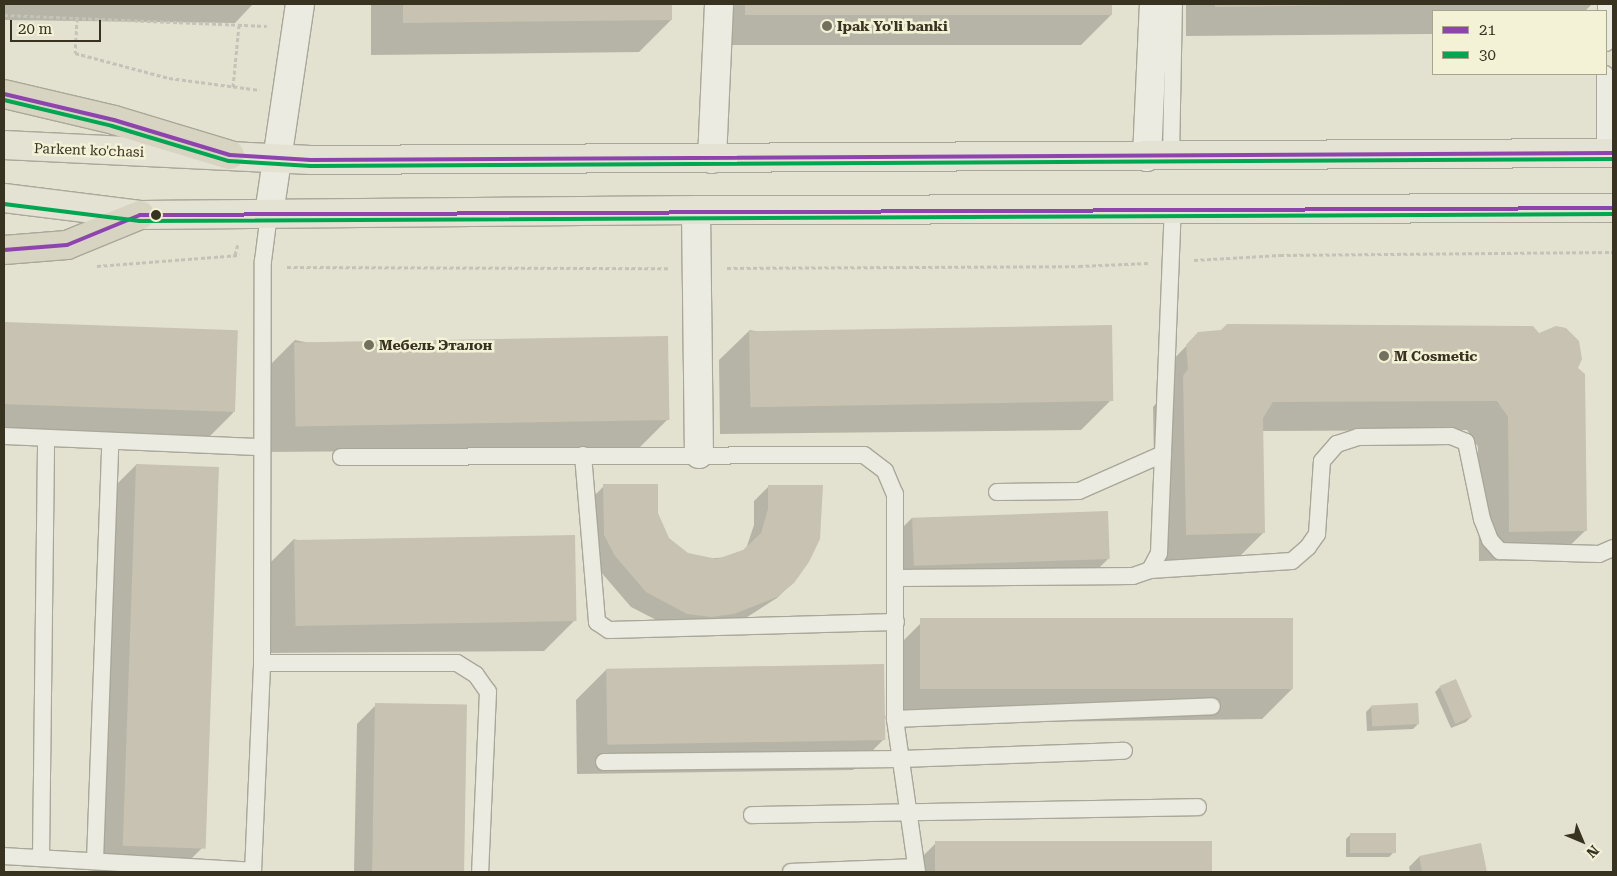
<!DOCTYPE html>
<meta charset="utf-8">
<style>
body{margin:0}
#map{position:relative;width:1617px;height:876px;overflow:hidden;background:#e3e2d0;font-family:"Roboto Serif",serif}
div>[style]{position:absolute}
.shadow>*{inset:0;background:#0003}
.building>*{inset:0;background:#c7c2b1;transform-origin:0 0}
.path>*{height:3px;margin-top:-1.5px;transform-origin:0;background:repeating-linear-gradient(90deg,#c4c3b8 0 4px,transparent 0 6.5px)}
.roads{filter:drop-shadow(1px 0 #a9a799) drop-shadow(-1px 0 #a9a799) drop-shadow(0 1px #a9a799) drop-shadow(0 -1px #a9a799)}
.lane>*{height:16px;margin:-8px;padding:0 8px;transform-origin:8px;border-radius:8px;background:#ecebe1}
.street>*{height:28px;margin:-14px;padding:0 14px;transform-origin:14px;border-radius:14px;background:#ecebe1}
.primary>*{height:28px;margin:-14px;padding:0 14px;transform-origin:14px;border-radius:14px;background:#e3e2d3}
.highway>*{height:28px;margin:-14px;padding:0 14px;transform-origin:14px;border-radius:14px;background:#d7d4c1}
.bus-1>*{height:4px;margin:-2px;padding:0 2px;transform-origin:2px;border-radius:2px;background:#8e44ad}
.bus-2>*{height:4px;margin:-2px;padding:0 2px;transform-origin:2px;border-radius:2px;background:#00a651}
.dots>*{width:14px;height:14px;translate:-50% -50%;box-sizing:border-box;border:2px solid #f3f2d7;border-radius:50%}
span{translate:-50% -50%;white-space:nowrap;text-align:center;line-height:1.15;-webkit-text-stroke:5px #f3f2d7;paint-order:stroke}
.poi-label{font-size:14px;color:#383221;font-weight:700}
.left{translate:0 -50%;text-align:left}
.street-label{font-size:14px;color:#383221}
.frame{position:absolute;inset:0;border:5px solid #383221;pointer-events:none}
.legend{position:absolute;left:1432px;top:10px;width:175px;height:65px;box-sizing:border-box;background:#f3f2d7;border:1px solid #a8a58e;margin:0;padding:6px 9px;list-style:none;font-size:15px;color:#383221}
.legend li{display:flex;align-items:center;gap:10px;height:25px}
.legend b{width:25px;border:1px solid #a8a58e}
.north{position:absolute;left:1557px;top:816px;width:50px;height:50px;-webkit-text-stroke:4px #f3f2d7;paint-order:stroke;rotate:135deg;font-size:14px;font-weight:700;line-height:20px;text-align:center;color:#383221}
.north::after{content:'';display:block;margin:auto;width:18px;height:22px;background:#383221;clip-path:polygon(50% 0,100% 100%,50% 72%,0 100%)}
.scale{position:absolute;left:10px;top:20px;width:91px;height:22px;box-sizing:border-box;border:2px solid #383221;border-top:0;padding-left:6px;font-size:15px;line-height:18px;white-space:nowrap;color:#383221;-webkit-text-stroke:4px #f3f2d7;paint-order:stroke}
</style>
<div id="map">
<div class="shadow">
<div style="clip-path:polygon(4px 4px,253px 4px,235px 23px,4px 20px)"></div>
<div style="clip-path:polygon(371px 4px,671px 4px,671px 20px,639px 52px,371px 55px)"></div>
<div style="clip-path:polygon(716px 4px,1111px 4px,1111px 15px,1081px 45px,716px 45px)"></div>
<div style="clip-path:polygon(1186px 4px,1592px 4px,1585px 11px,1433px 11px,1433px 34px,1186px 36px)"></div>
<div style="clip-path:polygon(4px 323px,236px 333px,233px 413px,203px 443px,4px 434px)"></div>
<div style="clip-path:polygon(750px 330px,1111px 400px,1081px 430px,720px 434px,719px 360px)"></div>
<div style="clip-path:polygon(1199px 333px,1577px 368px,1586px 530px,1555px 560px,1479px 561px,1478px 447px,1467px 430px,1262px 431px,1264px 532px,1234px 562px,1156px 564px,1153px 407px,1159px 400px,1157px 376px)"></div>
<div style="clip-path:polygon(295px 340px,668px 419px,638px 449px,265px 452px,265px 370px)"></div>
<div style="clip-path:polygon(136px 465px,202px 848px,178px 872px,96px 870px,111px 490px)"></div>
<div style="clip-path:polygon(604px 486px,657px 513px,668px 538px,688px 554px,702px 559px,731px 557px,746px 549px,754px 525px,754px 501px,769px 486px,793px 582px,777px 598px,741px 621px,672px 628px,631px 607px,600px 571px,589px 501px)"></div>
<div style="clip-path:polygon(912px 518px,1109px 558px,1094px 573px,898px 579px,897px 533px)"></div>
<div style="clip-path:polygon(294px 539px,574px 621px,544px 651px,265px 653px,264px 569px)"></div>
<div style="clip-path:polygon(920px 624px,1292px 689px,1262px 719px,890px 724px,890px 654px)"></div>
<div style="clip-path:polygon(606px 670px,883px 740px,853px 770px,577px 774px,576px 700px)"></div>
<div style="clip-path:polygon(1440px 687px,1471px 717px,1466px 722px,1451px 728px,1435px 692px)"></div>
<div style="clip-path:polygon(376px 705px,466px 706px,463px 872px,354px 872px,357px 724px)"></div>
<div style="clip-path:polygon(1371px 707px,1418px 724px,1413px 729px,1367px 731px,1366px 712px)"></div>
<div style="clip-path:polygon(1351px 834px,1394px 852px,1389px 857px,1346px 857px,1346px 839px)"></div>
<div style="clip-path:polygon(1211px 842px,1211px 872px,907px 872px,935px 844px)"></div>
<div style="clip-path:polygon(1480px 844px,1486px 872px,1410px 872px,1409px 867px,1419px 857px)"></div>
</div>
<div class="building">
<div style="clip-path:polygon(403px 4px,672px 4px,672px 20px,403px 23px)"></div>
<div style="left:745px;top:4px;width:367px;height:11px"></div>
<div style="clip-path:polygon(1215px 4px,1370px 4px,1370px 5px,1215px 7px)"></div>
<div style="left:4px;top:322px;width:234px;height:82px;rotate:2deg"></div>
<div style="clip-path:polygon(1227px 324px,1533px 326px,1539px 333px,1556px 326px,1566px 328px,1579px 341px,1582px 359px,1578px 368px,1585px 374px,1587px 531px,1509px 532px,1508px 417px,1497px 401px,1273px 402px,1263px 418px,1265px 533px,1186px 535px,1183px 376px,1188px 369px,1186px 345px,1198px 332px,1221px 330px)"></div>
<div style="left:1112px;top:325px;width:76px;height:363px;rotate:89deg"></div>
<div style="left:668px;top:336px;width:84px;height:374px;rotate:89deg"></div>
<div style="left:136px;top:464px;width:83px;height:382px;rotate:2deg"></div>
<div style="clip-path:polygon(603px 484px,658px 484px,658px 513px,669px 538px,688px 553px,717px 559px,743px 550px,761px 533px,768px 509px,768px 485px,823px 485px,820px 539px,809px 562px,794px 583px,777px 597px,734px 614px,711px 617px,687px 614px,646px 592px,615px 556px,604px 535px)"></div>
<div style="left:1108px;top:511px;width:48px;height:196px;rotate:88deg"></div>
<div style="left:575px;top:535px;width:86px;height:281px;rotate:89deg"></div>
<div style="left:1293px;top:618px;width:71px;height:373px;rotate:90deg"></div>
<div style="left:884px;top:664px;width:76px;height:278px;rotate:89deg"></div>
<div style="left:1456px;top:679px;width:41px;height:18px;rotate:67deg"></div>
<div style="left:375px;top:703px;width:92px;height:169px;rotate:1deg"></div>
<div style="left:1418px;top:703px;width:21px;height:47px;rotate:87deg"></div>
<div style="left:1350px;top:833px;width:46px;height:20px"></div>
<div style="left:1212px;top:841px;width:31px;height:277px;rotate:90deg"></div>
<div style="clip-path:polygon(1481px 843px,1487px 872px,1422px 872px,1419px 856px)"></div>
</div>
<div class="path">
<div style="left:4px;top:15px;width:263px;rotate:2.4deg"></div>
<div style="left:77px;top:18px;width:35px;rotate:93deg"></div>
<div style="left:75px;top:53px;width:97px;rotate:14.9deg"></div>
<div style="left:169px;top:78px;width:91px;rotate:7.6deg"></div>
<div style="left:233px;top:87px;width:62px;rotate:-84.5deg"></div>
<div style="left:235px;top:255px;width:11px;rotate:-75deg"></div>
<div style="left:1194px;top:260px;width:86px;rotate:-3.3deg"></div>
<div style="left:1280px;top:255px;width:333px;rotate:-0.5deg"></div>
<div style="left:97px;top:266px;width:143px;rotate:-4.4deg"></div>
<div style="left:287px;top:267px;width:381px;rotate:0.2deg"></div>
<div style="left:727px;top:268px;width:352px;rotate:-0.3deg"></div>
<div style="left:1079px;top:266px;width:69px;rotate:-2.5deg"></div>
</div>
<div class="roads">
<div class="lane">
<div style="left:1606px;top:43px;width:39px;rotate:-90deg"></div>
<div style="left:1605px;top:153px;width:79px;rotate:-90deg"></div>
<div style="left:1171px;top:157px;width:153px;rotate:-88.9deg"></div>
<div style="left:4px;top:436px;width:256px;rotate:2.5deg"></div>
<div style="left:583px;top:455px;width:168px;rotate:85.2deg"></div>
<div style="left:597px;top:622px;width:14px;rotate:34deg"></div>
<div style="left:609px;top:630px;width:287px;rotate:-1.6deg"></div>
<div style="left:341px;top:457px;width:523px;rotate:-0.22deg"></div>
<div style="left:864px;top:455px;width:26px;rotate:37deg"></div>
<div style="left:885px;top:471px;width:25px;rotate:67deg"></div>
<div style="left:895px;top:494px;width:225px;rotate:90deg"></div>
<div style="left:895px;top:719px;width:155px;rotate:81.8deg"></div>
<div style="left:997px;top:492px;width:82px;rotate:-0.7deg"></div>
<div style="left:1079px;top:491px;width:92px;rotate:-23.8deg"></div>
<div style="left:1150px;top:570px;width:142px;rotate:-3.6deg"></div>
<div style="left:1292px;top:561px;width:21px;rotate:-41deg"></div>
<div style="left:1308px;top:547px;width:16px;rotate:-55deg"></div>
<div style="left:1317px;top:534px;width:73px;rotate:-86.1deg"></div>
<div style="left:1322px;top:461px;width:23px;rotate:-49deg"></div>
<div style="left:1337px;top:444px;width:22px;rotate:-18deg"></div>
<div style="left:1358px;top:437px;width:93px;rotate:-0.6deg"></div>
<div style="left:1451px;top:436px;width:16px;rotate:22deg"></div>
<div style="left:1466px;top:442px;width:79px;rotate:78.3deg"></div>
<div style="left:1482px;top:519px;width:22px;rotate:69deg"></div>
<div style="left:1490px;top:540px;width:15px;rotate:48deg"></div>
<div style="left:1500px;top:551px;width:99px;rotate:1.7deg"></div>
<div style="left:1599px;top:554px;width:15px;rotate:-23deg"></div>
<div style="left:897px;top:578px;width:236px;rotate:-0.5deg"></div>
<div style="left:1133px;top:576px;width:18px;rotate:-19deg"></div>
<div style="left:1150px;top:570px;width:19px;rotate:-62deg"></div>
<div style="left:1159px;top:553px;width:344px;rotate:-87.7deg"></div>
<div style="left:262px;top:663px;width:195px"></div>
<div style="left:457px;top:663px;width:22px;rotate:32deg"></div>
<div style="left:476px;top:675px;width:21px;rotate:55deg"></div>
<div style="left:488px;top:692px;width:180px;rotate:92.5deg"></div>
<div style="left:895px;top:719px;width:317px;rotate:-2.3deg"></div>
<div style="left:604px;top:762px;width:297px;rotate:-0.6deg"></div>
<div style="left:901px;top:759px;width:223px;rotate:-2.1deg"></div>
<div style="left:752px;top:815px;width:446px;rotate:-1deg"></div>
<div style="left:4px;top:856px;width:249px;rotate:3.4deg"></div>
<div style="left:41px;top:857px;width:418px;rotate:-89.3deg"></div>
<div style="left:95px;top:861px;width:419px;rotate:-87.9deg"></div>
<div style="left:253px;top:872px;width:209px;rotate:-87.5deg"></div>
<div style="left:262px;top:663px;width:402px;rotate:-89.9deg"></div>
<div style="left:263px;top:261px;width:47px;rotate:-82.7deg"></div>
<div style="left:791px;top:872px;width:125px;rotate:-2.3deg"></div>
</div>
<div class="street">
<div style="left:1147px;top:157px;width:153px;rotate:-87.4deg"></div>
<div style="left:712px;top:159px;width:155px;rotate:-87.4deg"></div>
<div style="left:696px;top:210px;width:244px;rotate:89.3deg"></div>
<div style="left:269px;top:214px;width:212px;rotate:-81.6deg"></div>
</div>
<div class="primary">
<div style="left:4px;top:145px;width:307px;rotate:2.8deg"></div>
<div style="left:311px;top:160px;width:1302px;rotate:-0.31deg"></div>
<div style="left:4px;top:198px;width:137px;rotate:7.1deg"></div>
<div style="left:140px;top:215px;width:556px;rotate:-0.52deg"></div>
<div style="left:696px;top:210px;width:917px;rotate:-0.12deg"></div>
</div>
<div class="highway">
<div style="left:4px;top:94px;width:113px;rotate:13.3deg"></div>
<div style="left:114px;top:120px;width:121px;rotate:16.8deg"></div>
<div style="left:4px;top:250px;width:63px;rotate:-4.5deg"></div>
<div style="left:67px;top:245px;width:79px;rotate:-22.3deg"></div>
</div>
</div>
<div class="bus-1">
<div style="left:4px;top:94px;width:113px;rotate:13.3deg"></div>
<div style="left:114px;top:120px;width:121px;rotate:16.8deg"></div>
<div style="left:230px;top:155px;width:81px;rotate:3.5deg"></div>
<div style="left:311px;top:160px;width:1302px;rotate:-0.31deg"></div>
<div style="left:4px;top:250px;width:63px;rotate:-4.5deg"></div>
<div style="left:67px;top:245px;width:79px;rotate:-22.3deg"></div>
<div style="left:140px;top:215px;width:1473px;rotate:-0.27deg"></div>
</div>
<div class="bus-2">
<div style="left:4px;top:100px;width:111px;rotate:13.5deg"></div>
<div style="left:112px;top:126px;width:122px;rotate:16.7deg"></div>
<div style="left:229px;top:161px;width:82px;rotate:3.5deg"></div>
<div style="left:311px;top:166px;width:1302px;rotate:-0.31deg"></div>
<div style="left:4px;top:204px;width:137px;rotate:7.1deg"></div>
<div style="left:140px;top:221px;width:1473px;rotate:-0.27deg"></div>
</div>
<div class="dots">
<div style="left:827px;top:26px;background:#74705e"></div>
<div style="left:156px;top:215px;background:#383221"></div>
<div style="left:369px;top:345px;background:#74705e"></div>
<div style="left:1384px;top:356px;background:#74705e"></div>
</div>
<div class="poi-label">
<span class="left" style="left:837px;top:26px">Ipak Yo'li banki</span>
<span class="left" style="left:379px;top:345px">Мебель Эталон</span>
<span class="left" style="left:1394px;top:356px">M Cosmetic</span>
</div>
<div class="street-label">
<span style="left:89px;top:150px;rotate:2deg">Parkent ko'chasi</span>
</div>
<div class="frame"></div>
<ul class="legend">
<li><b style="height:6px;background:#8e44ad"></b>21</li>
<li><b style="height:6px;background:#00a651"></b>30</li>
</ul>
<div class="north">N</div>
<div class="scale">20 m</div>
</div>
